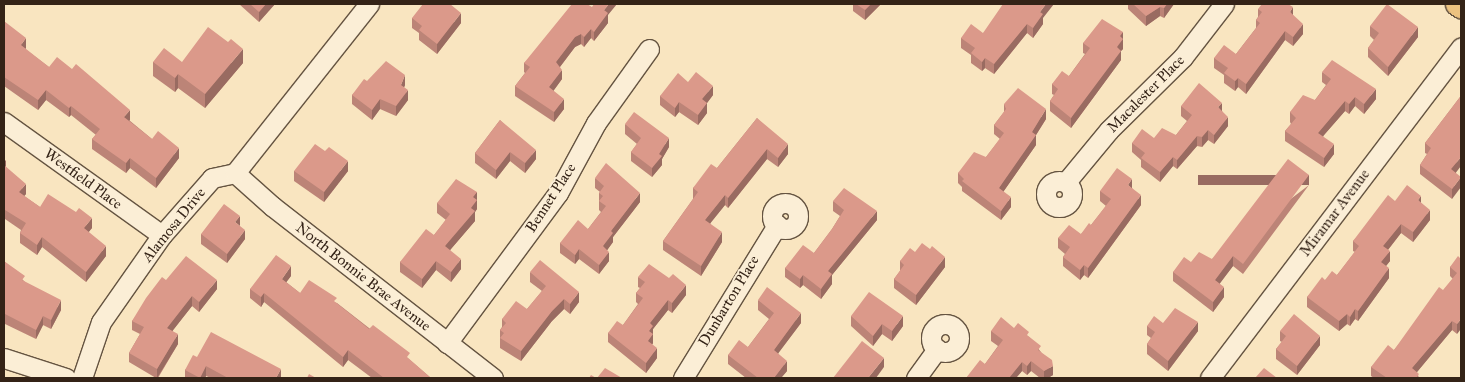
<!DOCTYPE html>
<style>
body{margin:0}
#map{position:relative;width:1465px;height:382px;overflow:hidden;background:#f9e5c0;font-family:"IM FELL Great Primer",serif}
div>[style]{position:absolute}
.roads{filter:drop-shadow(1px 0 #655441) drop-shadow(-1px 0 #655441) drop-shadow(0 1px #655441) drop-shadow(0 -1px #655441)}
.minor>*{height:19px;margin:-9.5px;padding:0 9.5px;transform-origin:9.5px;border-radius:9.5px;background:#fbeed6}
.minor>.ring{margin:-9.5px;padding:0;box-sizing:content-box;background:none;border:19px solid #fbeed6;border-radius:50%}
.major>*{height:24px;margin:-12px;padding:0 12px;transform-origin:12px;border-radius:12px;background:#ecc280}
.wall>*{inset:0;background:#bc8477}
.shaded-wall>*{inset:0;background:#996b61;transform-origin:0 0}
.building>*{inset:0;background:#db998a}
span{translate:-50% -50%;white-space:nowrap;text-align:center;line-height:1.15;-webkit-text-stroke:4px #fbeed6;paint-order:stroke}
.street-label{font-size:15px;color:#342317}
.frame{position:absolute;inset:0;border:5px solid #342317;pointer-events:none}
</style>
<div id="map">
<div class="roads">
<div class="minor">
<div style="left:4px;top:122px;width:194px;rotate:35.6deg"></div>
<div style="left:235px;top:173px;width:50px;rotate:41.7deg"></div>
<div style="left:272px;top:206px;width:280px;rotate:37.9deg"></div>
<div class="ring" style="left:1046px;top:181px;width:7px;height:7px"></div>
<div style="left:1066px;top:182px;width:67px;rotate:-50.4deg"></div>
<div style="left:1109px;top:130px;width:104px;rotate:-44.6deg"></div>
<div style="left:1183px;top:57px;width:67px;rotate:-52.3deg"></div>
<div class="ring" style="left:772px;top:203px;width:7px;height:7px"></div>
<div class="ring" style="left:931px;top:324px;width:9px;height:9px"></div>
<div style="left:447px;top:343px;width:187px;rotate:-53.5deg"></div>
<div style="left:558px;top:193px;width:80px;rotate:-61.5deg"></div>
<div style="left:596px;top:123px;width:91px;rotate:-54.4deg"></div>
<div style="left:4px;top:358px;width:65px;rotate:17.9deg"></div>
<div style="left:82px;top:378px;width:59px;rotate:-71.3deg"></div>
<div style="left:101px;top:322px;width:106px;rotate:-55deg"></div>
<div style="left:162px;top:235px;width:76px;rotate:-48.7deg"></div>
<div style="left:212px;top:178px;width:24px;rotate:-12deg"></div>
<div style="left:235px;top:173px;width:216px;rotate:-51.6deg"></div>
<div style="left:683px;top:378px;width:180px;rotate:-58.4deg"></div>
<div style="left:916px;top:378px;width:36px;rotate:-54deg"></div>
<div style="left:1210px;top:378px;width:415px;rotate:-52.8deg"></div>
</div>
<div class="major">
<div style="left:1458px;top:4px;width:4px;rotate:34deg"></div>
</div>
</div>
<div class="wall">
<div style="clip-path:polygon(239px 4px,275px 4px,259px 22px)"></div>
<div style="clip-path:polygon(853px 4px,881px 4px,865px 20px,853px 11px)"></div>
<div style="clip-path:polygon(1128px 4px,1174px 4px,1164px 18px,1160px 16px,1146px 26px,1128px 9px)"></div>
<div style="clip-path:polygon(592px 7px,608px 15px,608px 23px,594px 41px,591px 38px,584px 47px,581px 44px,575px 47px,560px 67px,562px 79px,553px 91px,564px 109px,554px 122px,515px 96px,515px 86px,525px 73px,524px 72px,524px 63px)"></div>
<div style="clip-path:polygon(1258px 9px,1293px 15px,1303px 34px,1293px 46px,1285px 40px,1246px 94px,1238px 87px,1235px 91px,1224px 83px,1224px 75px,1214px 68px,1214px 58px,1236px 54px,1256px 28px,1256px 20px,1258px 17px)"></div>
<div style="clip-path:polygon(412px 18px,461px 23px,437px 54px,419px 40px,419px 33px,412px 28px)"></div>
<div style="clip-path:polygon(1043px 18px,1043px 24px,1033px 38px,1027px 33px,994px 74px,985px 68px,982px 71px,971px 63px,971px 55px,961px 48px,961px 38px,983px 33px)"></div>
<div style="clip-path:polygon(4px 22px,26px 48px,25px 49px,49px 67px,130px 120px,129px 120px,152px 139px,179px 158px,156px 188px,130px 168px,126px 173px,92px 149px,92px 139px,96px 135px,71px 115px,69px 117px,46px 100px,38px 110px,4px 86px)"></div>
<div style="clip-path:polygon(1370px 26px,1418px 37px,1388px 76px,1368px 57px,1368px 48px,1374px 40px,1370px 36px)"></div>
<div style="clip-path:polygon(1123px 32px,1123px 49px,1121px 51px,1121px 60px,1071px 128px,1050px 111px,1050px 101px,1054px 95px,1052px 94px,1052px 84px,1069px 76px,1085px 54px,1083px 53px,1083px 43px)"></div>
<div style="clip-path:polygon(153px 62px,182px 62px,243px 63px,205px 108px,178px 88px,175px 92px,153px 76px)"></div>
<div style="clip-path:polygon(1322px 72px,1376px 99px,1364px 114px,1355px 106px,1349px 114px,1345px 111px,1323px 136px,1334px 154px,1324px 167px,1285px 141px,1285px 131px,1291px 124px,1290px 122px,1290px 112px,1315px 100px,1326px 85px,1322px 82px)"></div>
<div style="clip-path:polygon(367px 81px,405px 85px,404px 87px,408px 100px,396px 116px,380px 109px,372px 120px,352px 104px,352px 95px)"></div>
<div style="clip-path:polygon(688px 82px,713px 95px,707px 103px,707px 113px,698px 125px,679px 112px,675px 117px,660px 105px,660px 96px)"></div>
<div style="clip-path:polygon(1460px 97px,1456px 173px,1452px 199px,1420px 174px,1420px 165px,1427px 154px,1425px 153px,1425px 143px)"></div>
<div style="clip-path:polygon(1004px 104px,1046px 119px,1036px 135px,1036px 145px,1003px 192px,1011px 207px,1001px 220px,962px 191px,962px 187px,958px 183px,958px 173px,986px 157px,1000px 139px,994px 134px,994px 125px,1004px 112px)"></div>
<div style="clip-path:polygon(1181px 106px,1222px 111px,1228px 126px,1214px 144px,1208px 140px,1202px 147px,1197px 146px,1177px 169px,1173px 166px,1160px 182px,1141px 167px,1141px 160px,1132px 152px,1132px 143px,1176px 135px,1187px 121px,1181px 116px)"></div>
<div style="clip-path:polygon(757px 118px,788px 154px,778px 167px,767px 159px,728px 208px,725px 205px,710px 223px,722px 242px,701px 276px,663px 250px,663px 241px,693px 199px,693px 188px,717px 168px)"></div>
<div style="clip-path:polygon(500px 120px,536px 159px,525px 173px,510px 161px,496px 179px,475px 163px,475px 153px)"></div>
<div style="clip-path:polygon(625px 124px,669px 147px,662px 159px,662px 165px,652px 177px,631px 161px,631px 152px,637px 144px,625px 134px)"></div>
<div style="clip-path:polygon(4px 158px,6px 167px,26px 194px,24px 196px,40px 207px,92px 228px,88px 232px,106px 256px,86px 282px,42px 247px,37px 255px,20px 243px,20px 233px,21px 230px,5px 219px,4px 221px)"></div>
<div style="clip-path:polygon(294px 171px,348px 171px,324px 202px,294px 181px)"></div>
<div style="clip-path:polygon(595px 178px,640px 202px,613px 237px,613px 242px,607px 250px,609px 261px,599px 274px,579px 259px,575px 264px,560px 253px,560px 243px,588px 229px,601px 212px,599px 210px,599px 193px,600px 192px,595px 188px)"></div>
<div style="clip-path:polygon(1309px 185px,1243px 274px,1233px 266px,1219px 284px,1224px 297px,1213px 312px,1173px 281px,1173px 272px,1191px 262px,1212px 259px)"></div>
<div style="clip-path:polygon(1132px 188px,1141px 205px,1088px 278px,1084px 275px,1080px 280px,1063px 266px,1063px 257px,1065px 254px,1058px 248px,1058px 238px,1081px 234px,1091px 225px,1106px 206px,1100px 201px,1100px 191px)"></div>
<div style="clip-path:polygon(477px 192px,477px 209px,475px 212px,475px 221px,450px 250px,461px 269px,451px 282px,436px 270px,422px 288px,400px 272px,400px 262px,434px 235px,446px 220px,437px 213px,437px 203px)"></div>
<div style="clip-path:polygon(833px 201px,877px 220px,832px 275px,832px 284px,821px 299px,803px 285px,800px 288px,785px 277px,785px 268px,814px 253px,832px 229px,840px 216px,833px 211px)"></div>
<div style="clip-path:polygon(1395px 201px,1421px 203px,1430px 220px,1413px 242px,1401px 233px,1388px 250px,1390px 261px,1386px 266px,1389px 278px,1358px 321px,1355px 319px,1350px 326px,1347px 324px,1339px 331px,1307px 307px,1307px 297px,1325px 280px,1337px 275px,1355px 252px,1353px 251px,1353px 241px)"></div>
<div style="clip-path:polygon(201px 234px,245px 239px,227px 263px,201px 244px)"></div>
<div style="clip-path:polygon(915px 252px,945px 267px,916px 305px,894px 288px,894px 279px,900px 271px,900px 261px)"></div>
<div style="clip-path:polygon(1461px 259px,1457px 334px,1452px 330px,1417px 372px,1419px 378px,1374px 378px,1371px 376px,1371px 367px,1394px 350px,1453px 279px,1450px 276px,1450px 267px)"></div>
<div style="clip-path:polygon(4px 261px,25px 282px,61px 310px,51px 329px,43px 325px,36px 339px,5px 324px)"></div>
<div style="clip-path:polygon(530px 272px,579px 302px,570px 314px,564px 309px,552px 321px,521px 361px,500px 348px,500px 330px,502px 327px,502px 319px,527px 309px,542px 291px,530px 282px)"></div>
<div style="clip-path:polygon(291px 276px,286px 282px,300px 293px,337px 303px,410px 360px,431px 378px,372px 378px,348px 360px,343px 367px,264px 302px,261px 307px,250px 298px,250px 289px)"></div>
<div style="clip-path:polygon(638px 277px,686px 295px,672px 313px,668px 310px,653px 329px,653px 343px,652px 345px,657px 358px,646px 373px,608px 342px,608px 333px,623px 325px,638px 304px,636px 302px,636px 293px,640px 288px,638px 287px)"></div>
<div style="clip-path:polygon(166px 280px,217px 289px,199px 312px,192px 306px,172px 331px,178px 344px,158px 378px,156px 378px,129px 362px,129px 353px,140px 334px,132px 330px,132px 321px)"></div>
<div style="clip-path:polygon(758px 300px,801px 323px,778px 353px,787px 371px,781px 378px,746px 378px,728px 364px,728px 355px,748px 347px,769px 319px,758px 310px)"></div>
<div style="clip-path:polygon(851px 316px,903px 326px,892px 341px,882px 334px,873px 346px,851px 326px)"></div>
<div style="clip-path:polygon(1163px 323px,1198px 331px,1168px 371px,1147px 354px,1147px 344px,1151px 338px,1147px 335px,1147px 326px)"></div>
<div style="clip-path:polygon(1014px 328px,1029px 337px,1041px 352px,1053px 375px,1048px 378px,1040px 378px,1031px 371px,1027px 375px,1022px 371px,1016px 378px,966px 378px,985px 364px,998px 346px,991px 341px,991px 331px)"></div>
<div style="clip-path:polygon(1280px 331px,1320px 345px,1297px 375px,1276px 359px,1276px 349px,1282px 342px,1280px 341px)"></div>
<div style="clip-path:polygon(197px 357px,281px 378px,211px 378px,206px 376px,205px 378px,185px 378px,185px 370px)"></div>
</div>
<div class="shaded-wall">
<div style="clip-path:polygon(266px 4px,275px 4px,259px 22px,259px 12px)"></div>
<div style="clip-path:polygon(609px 4px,617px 4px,608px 15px,608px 23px,594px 41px,594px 32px,604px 10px)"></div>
<div style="clip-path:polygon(871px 4px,881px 4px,865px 20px,865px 10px)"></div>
<div style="clip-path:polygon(1046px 4px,1054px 4px,1043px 18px,1043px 24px,1033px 38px,1033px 28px,1040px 12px)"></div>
<div style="clip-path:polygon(1167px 4px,1174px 4px,1164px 18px,1164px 8px)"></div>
<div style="clip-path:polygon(1160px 7px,1160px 16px,1146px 26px,1146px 16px)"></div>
<div style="clip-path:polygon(1293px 7px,1293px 17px,1290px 12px)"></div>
<div style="clip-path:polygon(461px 13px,461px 23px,437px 54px,437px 44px)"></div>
<div style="clip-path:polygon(1027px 24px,1027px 33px,994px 74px,994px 64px)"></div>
<div style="clip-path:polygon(1303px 24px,1303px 34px,1293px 46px,1293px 37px)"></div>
<div style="clip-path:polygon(1418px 27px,1418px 37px,1388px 76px,1388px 67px)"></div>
<div style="clip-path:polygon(591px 29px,591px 38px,584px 47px,584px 37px)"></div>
<div style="clip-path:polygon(1285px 31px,1285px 40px,1246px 94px,1246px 84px)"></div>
<div style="clip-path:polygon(1123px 32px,1123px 49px,1121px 51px,1121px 60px,1071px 128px,1071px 118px,1117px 47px,1120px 36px)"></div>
<div style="clip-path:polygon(581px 34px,581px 44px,575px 47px,556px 72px,556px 62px,575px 37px)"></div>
<div style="clip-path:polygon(26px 38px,26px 48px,21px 55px,21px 45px)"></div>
<div style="clip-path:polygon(243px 49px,243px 63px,205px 108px,205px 94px)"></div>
<div style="clip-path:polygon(985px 58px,985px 68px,982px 71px,982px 62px)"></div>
<div style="clip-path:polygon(562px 70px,562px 79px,549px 97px,549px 87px)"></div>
<div style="clip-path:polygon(178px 74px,178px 88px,175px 92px,175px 78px)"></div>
<div style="clip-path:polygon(405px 75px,405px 85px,401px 95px,401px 85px)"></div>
<div style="clip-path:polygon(1238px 78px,1238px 87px,1235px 91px,1235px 81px)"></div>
<div style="clip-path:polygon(713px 86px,713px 95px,707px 103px,707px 113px,698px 125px,698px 115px,702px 99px)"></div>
<div style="clip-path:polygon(1376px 89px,1376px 99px,1364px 114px,1364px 104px)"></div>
<div style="clip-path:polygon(46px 90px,46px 100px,38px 110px,38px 100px)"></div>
<div style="clip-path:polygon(408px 90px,408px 100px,396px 116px,396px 106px)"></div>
<div style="clip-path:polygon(1355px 97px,1355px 106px,1349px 114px,1349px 104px)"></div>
<div style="clip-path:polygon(380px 99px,380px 109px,372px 120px,372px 110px)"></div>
<div style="clip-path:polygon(564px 99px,564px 109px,554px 122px,554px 112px)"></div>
<div style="clip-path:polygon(1345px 101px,1345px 111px,1318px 142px,1318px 133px)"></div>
<div style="clip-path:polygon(679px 102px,679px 112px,675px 117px,675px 108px)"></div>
<div style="clip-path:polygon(1222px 103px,1222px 113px,1218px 107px)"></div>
<div style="clip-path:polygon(71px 106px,71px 115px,69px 117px,69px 108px)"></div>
<div style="clip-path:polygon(1046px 109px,1046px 119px,1036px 135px,1036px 145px,999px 198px,999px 188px,1032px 132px)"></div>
<div style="clip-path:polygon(130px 110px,130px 120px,124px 126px,124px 117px)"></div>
<div style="clip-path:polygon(1228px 117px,1228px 126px,1214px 144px,1214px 135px)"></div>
<div style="clip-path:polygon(1208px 130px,1208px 140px,1202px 147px,1202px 137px)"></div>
<div style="clip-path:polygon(1197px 136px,1197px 146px,1177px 169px,1177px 160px)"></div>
<div style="clip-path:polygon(669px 138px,669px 147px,662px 159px,662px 165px,652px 177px,652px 168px,659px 154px)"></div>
<div style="clip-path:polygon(788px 144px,788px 154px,778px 167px,778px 158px)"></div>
<div style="clip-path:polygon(1334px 144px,1334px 154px,1324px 167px,1324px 158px)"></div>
<div style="clip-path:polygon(179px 148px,179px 158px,156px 188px,156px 178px)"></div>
<div style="clip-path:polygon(767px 149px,767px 159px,728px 208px,728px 198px)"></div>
<div style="clip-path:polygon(536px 150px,536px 159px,525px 173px,525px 163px)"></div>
<div style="clip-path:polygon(510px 152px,510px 161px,496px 179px,496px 170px)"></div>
<div style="clip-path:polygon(1173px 157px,1173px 166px,1160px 182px,1160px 172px)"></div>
<div style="clip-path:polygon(1461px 157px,1461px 166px,1451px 179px,1451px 169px)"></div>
<div style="clip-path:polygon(130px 158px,130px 168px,126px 173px,126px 163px)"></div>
<div style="clip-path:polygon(6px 160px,6px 169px,4px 172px,4px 162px)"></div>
<div style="clip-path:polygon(348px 161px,348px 171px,324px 202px,324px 192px)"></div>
<div style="left:1309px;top:175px;width:10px;height:111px;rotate:90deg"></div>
<div style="clip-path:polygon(1461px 177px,1461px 187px,1452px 199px,1452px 189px)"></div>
<div style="clip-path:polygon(1132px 179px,1132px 189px,1128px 185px)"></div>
<div style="clip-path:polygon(26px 184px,26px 194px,19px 202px,19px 192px)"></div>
<div style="clip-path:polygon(477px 192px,477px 209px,475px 212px,475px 221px,445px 256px,445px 246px,471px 208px,473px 197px)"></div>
<div style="clip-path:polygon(640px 193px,640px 202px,613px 237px,613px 242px,603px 256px,603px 246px,611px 231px)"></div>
<div style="clip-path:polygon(725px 195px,725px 205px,705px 230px,705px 220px)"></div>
<div style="clip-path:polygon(1141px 195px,1141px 205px,1088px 278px,1088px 268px)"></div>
<div style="clip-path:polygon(1421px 196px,1421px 205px,1418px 200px)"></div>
<div style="clip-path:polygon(1011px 197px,1011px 207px,1001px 220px,1001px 211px)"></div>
<div style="clip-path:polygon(5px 210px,5px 219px,4px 221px,4px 211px)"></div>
<div style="clip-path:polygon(1430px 210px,1430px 220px,1413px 242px,1413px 232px)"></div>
<div style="clip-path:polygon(877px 211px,877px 220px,832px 275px,832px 284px,821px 299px,821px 289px,828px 271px)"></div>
<div style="clip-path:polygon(240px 216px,240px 226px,235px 222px)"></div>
<div style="clip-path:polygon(92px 218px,92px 228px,84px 238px,84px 228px)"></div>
<div style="clip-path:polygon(1401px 224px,1401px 233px,1383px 256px,1383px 246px)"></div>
<div style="clip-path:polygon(245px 230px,245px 239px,227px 263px,227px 254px)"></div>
<div style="clip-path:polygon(722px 232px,722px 242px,701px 276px,701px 266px)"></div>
<div style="clip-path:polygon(42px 237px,42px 247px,37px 255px,37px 245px)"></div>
<div style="clip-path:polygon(106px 246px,106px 256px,86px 282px,86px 272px)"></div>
<div style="clip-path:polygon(579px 249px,579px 259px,575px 264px,575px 255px)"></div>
<div style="clip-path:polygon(1390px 251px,1390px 261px,1381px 272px,1381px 262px)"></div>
<div style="clip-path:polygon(609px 252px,609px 261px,599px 274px,599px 265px)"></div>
<div style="clip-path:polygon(1233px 256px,1233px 266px,1215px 290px,1215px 280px)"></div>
<div style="clip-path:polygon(945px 257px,945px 267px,916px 305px,916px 295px)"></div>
<div style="clip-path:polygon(461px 259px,461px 269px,451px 282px,451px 272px)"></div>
<div style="clip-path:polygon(436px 261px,436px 270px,422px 288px,422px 279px)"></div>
<div style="clip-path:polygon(1084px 265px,1084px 275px,1080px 280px,1080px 270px)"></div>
<div style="clip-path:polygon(291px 266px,291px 276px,282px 288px,282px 279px)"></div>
<div style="clip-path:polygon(1389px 268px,1389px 278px,1358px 321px,1358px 311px)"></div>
<div style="clip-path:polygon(803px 275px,803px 285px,800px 288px,800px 279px)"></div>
<div style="clip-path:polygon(217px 280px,217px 289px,199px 312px,199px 302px)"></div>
<div style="clip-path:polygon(686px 285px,686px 295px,672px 313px,672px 303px)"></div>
<div style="clip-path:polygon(1224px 287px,1224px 297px,1213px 312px,1213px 302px)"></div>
<div style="clip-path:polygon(579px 292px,579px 302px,570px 314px,570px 304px)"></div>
<div style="clip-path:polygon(264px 293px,264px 302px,261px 307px,261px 297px)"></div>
<div style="clip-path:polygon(192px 296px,192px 306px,167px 338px,167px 328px)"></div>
<div style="clip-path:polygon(564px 299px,564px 309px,552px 321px,521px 361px,521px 351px,552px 311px)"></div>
<div style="clip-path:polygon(61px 300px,61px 310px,51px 329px,51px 320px)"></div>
<div style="clip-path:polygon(668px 300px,668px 310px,653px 329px,653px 343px,648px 351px,648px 341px,650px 323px)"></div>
<div style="clip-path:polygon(1355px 309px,1355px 319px,1350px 326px,1350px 317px)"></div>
<div style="clip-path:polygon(801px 313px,801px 323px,774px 359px,774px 350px)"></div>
<div style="clip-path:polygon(5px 314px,5px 324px,4px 326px,4px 316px)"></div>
<div style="clip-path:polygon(1347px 314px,1347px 324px,1339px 331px,1339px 321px)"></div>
<div style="clip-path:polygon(43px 316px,43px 325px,36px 339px,36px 330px)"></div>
<div style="clip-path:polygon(903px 316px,903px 326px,892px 341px,892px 331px)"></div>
<div style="clip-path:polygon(1461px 319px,1461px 329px,1457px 334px,1457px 324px)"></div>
<div style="clip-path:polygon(1452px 321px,1452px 330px,1412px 378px,1412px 368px)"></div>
<div style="clip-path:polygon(1198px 322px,1198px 331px,1168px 371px,1168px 361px)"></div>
<div style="clip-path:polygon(882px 324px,882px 334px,873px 346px,873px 336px)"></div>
<div style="clip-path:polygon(178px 334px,178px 344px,157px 378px,157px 369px)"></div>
<div style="clip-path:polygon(1320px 336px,1320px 345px,1297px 375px,1297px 366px)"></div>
<div style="clip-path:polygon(657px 348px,657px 358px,646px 373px,646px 363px)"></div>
<div style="clip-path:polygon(348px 350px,348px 360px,343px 367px,343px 357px)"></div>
<div style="clip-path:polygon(884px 358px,884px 367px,876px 378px,868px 378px)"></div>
<div style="clip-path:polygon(787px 361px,787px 371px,781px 378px,774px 378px)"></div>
<div style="clip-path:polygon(1031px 361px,1031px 371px,1027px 375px,1027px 366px)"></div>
<div style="clip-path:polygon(1022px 362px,1022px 371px,1016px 378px,1009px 378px)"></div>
<div style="clip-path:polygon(206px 366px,206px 376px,205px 378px,200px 378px)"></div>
<div style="clip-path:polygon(1053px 366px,1053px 375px,1048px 378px,1044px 378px,1044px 371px)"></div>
<div style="clip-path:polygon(281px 369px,281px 378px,276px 378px)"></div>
</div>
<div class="building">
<div style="clip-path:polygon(250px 4px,266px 4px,259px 12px)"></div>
<div style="clip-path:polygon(423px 4px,450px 4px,461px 13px,437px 44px,419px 30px,422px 26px,412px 18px)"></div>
<div style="clip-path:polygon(572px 4px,587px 4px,592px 7px,594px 4px,609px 4px,604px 10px,608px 13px,594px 32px,591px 29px,584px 37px,581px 34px,575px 37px,556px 62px,562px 70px,549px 87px,564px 99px,554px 112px,515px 86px,530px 67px,524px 63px)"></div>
<div style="clip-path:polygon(856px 4px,871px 4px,865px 10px)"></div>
<div style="clip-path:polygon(1003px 4px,1046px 4px,1040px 12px,1043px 14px,1033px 28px,1027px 24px,994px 64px,985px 58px,982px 62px,971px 53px,975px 48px,961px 38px,971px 24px,983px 33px)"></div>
<div style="clip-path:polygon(1133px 4px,1167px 4px,1164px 8px,1160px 7px,1146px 16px)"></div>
<div style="clip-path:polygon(1262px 4px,1288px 4px,1293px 7px,1290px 12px,1303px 24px,1293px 37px,1285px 31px,1246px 84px,1238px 78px,1235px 81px,1224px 73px,1228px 68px,1214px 58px,1224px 45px,1236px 54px,1260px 23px,1256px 20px,1262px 12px,1258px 9px)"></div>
<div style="clip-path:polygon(1387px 4px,1418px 27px,1388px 67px,1368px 48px,1379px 33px,1370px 26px)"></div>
<div style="clip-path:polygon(1102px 19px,1123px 32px,1120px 36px,1123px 39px,1117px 47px,1121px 51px,1071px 118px,1050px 101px,1058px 89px,1052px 84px,1062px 71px,1069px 76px,1090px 48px,1083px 43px)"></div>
<div style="clip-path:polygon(4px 21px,26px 38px,21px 45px,49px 67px,57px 57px,72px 69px,76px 64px,130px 110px,124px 117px,152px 139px,158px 131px,179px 148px,156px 178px,130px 158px,126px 163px,92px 139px,100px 129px,71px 106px,69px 108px,46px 90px,38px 100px,4px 77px,4px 73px,5px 71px,4px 71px)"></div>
<div style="clip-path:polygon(208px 27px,228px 42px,231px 39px,243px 49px,205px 94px,178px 74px,175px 78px,153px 62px,164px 48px,182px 62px)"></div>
<div style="clip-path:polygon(1332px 60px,1376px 89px,1364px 104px,1355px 97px,1349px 104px,1345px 101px,1318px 133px,1334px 144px,1324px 158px,1285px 131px,1296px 118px,1290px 112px,1303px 95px,1315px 100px,1331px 79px,1322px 72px)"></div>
<div style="clip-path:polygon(386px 61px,405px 75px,401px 85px,408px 90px,396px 106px,380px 99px,372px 110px,352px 95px,364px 79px,367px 81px)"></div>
<div style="clip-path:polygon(696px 72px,713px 86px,702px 99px,707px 103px,698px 115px,679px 102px,675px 108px,660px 96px,678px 73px,688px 82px)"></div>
<div style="clip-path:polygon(1199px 83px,1222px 103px,1218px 107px,1228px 117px,1214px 135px,1208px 130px,1202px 137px,1197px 136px,1177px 160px,1173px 157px,1160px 172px,1141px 158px,1145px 153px,1132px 143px,1142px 129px,1154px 138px,1162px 128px,1176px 135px,1192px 115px,1181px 106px)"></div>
<div style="clip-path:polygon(1018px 88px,1046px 109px,1032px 132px,1036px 135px,999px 188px,1011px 197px,1001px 211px,962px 181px,964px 179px,958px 173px,974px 152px,986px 157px,1004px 133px,994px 125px,1006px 109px,1004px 104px)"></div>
<div style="clip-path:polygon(1460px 97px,1461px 97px,1461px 157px,1451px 169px,1461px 177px,1452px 189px,1420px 165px,1431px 148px,1425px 143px)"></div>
<div style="clip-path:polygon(634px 112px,669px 138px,659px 154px,662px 156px,652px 168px,631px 152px,641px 138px,625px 124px)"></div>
<div style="clip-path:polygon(757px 118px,788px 144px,778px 158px,767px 149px,728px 198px,725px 195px,705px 220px,722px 232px,701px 266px,663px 241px,698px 192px,693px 188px,711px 164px,717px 168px)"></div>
<div style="clip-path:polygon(500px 120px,536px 150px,525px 163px,510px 152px,496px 170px,475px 153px)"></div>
<div style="clip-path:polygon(315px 144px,325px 151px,329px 147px,348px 161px,324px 192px,294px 171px)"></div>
<div style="clip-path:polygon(1288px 159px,1309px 175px,1243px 264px,1233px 256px,1215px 280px,1224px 287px,1213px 302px,1173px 272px,1184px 257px,1191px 262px,1199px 252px,1212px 259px)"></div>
<div style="clip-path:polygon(606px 163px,640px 193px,611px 231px,613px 233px,603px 246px,609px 252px,599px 265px,579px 249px,575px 255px,560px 243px,578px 220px,588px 229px,606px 206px,599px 201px,603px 196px,599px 193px,604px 186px,595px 178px)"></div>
<div style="clip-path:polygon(4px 165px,26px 184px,19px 192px,40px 207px,48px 194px,76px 212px,79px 208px,92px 218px,84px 228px,106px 246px,86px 272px,42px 237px,37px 245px,20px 233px,26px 223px,5px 210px,4px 211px)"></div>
<div style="clip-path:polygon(1117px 168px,1132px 179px,1128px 185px,1141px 195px,1088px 268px,1084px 265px,1080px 270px,1063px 257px,1070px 247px,1058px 238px,1069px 225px,1081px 234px,1089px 223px,1091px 225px,1111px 199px,1100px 191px)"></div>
<div style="clip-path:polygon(456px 179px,477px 192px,473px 197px,477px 200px,471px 208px,475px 211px,445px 246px,461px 259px,451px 272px,436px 261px,422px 279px,400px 262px,426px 229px,434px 235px,450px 214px,437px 203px)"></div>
<div style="clip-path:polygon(1407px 185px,1421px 196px,1418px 200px,1430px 210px,1413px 232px,1401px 224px,1383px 246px,1390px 251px,1381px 262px,1389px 268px,1358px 311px,1355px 309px,1350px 317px,1347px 314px,1339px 321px,1307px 297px,1322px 277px,1325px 280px,1332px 271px,1337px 275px,1359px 246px,1353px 241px,1388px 195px,1395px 201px)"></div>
<div style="clip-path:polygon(844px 188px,877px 211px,828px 271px,832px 274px,821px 289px,803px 275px,800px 279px,785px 268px,803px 245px,814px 253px,832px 229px,844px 210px,833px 201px)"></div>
<div style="clip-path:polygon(224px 204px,240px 216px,235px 222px,245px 230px,227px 254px,201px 234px)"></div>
<div style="clip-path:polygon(922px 243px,930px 249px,932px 246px,945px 257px,916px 295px,894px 279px,904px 265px,900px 261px,910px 248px,915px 252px)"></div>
<div style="clip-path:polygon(276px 255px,291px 266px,282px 279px,300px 293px,309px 280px,337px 298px,334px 301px,369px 329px,373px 325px,410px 353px,407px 357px,431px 378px,384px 378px,348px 350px,343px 357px,264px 293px,261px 297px,250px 289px)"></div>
<div style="clip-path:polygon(186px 256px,217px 280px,199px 302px,192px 296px,167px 328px,178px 334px,157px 369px,129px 353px,144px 327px,132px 321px,146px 298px,162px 277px,166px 280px)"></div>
<div style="clip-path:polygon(1458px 256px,1461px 259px,1461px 319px,1457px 324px,1452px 321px,1412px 368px,1419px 374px,1416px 378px,1387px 378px,1371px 367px,1388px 345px,1394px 350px,1439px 287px,1443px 290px,1457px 273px,1450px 267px)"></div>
<div style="clip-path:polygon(540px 260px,579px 292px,570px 304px,564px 299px,552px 311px,521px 351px,500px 338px,504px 333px,500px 330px,506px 323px,502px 319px,516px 301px,527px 309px,546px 286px,530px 272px)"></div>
<div style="clip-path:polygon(4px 261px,25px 276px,22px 280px,61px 300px,51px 320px,43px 316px,36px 330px,5px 314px,4px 316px)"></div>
<div style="clip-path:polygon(649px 264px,669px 278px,673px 274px,686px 285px,672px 303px,668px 300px,650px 323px,653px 326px,649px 331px,653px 334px,648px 341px,657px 348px,646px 363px,608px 333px,617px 321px,623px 325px,643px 298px,636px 293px,645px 282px,638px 277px)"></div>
<div style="clip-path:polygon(767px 287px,801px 313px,774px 350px,787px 361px,774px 378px,758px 378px,728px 355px,739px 340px,748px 347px,774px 313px,758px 300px)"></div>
<div style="clip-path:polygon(869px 292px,903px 316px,892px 331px,882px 324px,873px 336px,851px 316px)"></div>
<div style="clip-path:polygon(1175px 308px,1198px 322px,1168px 361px,1147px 344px,1155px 332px,1147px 326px,1154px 316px,1163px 323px)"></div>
<div style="clip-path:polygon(1294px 314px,1320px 336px,1297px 366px,1276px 349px,1286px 336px,1280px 331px)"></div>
<div style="clip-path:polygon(1001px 317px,1014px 328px,1018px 323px,1029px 332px,1027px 335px,1041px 346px,1038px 350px,1052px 360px,1053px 366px,1044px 371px,1031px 361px,1027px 366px,1022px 362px,1009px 378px,966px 378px,980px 360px,985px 364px,1003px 340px,991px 331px)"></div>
<div style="clip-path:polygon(211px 332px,281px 369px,276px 378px,228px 378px,206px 366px,200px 378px,185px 370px,193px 355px,197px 357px)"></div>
<div style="clip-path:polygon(862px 341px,884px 358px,868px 378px,833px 378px)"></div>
<div style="clip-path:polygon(605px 368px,622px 378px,597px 378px)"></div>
<div style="clip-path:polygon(1264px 368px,1277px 378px,1255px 378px)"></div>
<div style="clip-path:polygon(309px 374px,316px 378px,307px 378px)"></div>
<div style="clip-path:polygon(591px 375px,596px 378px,589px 378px)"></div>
</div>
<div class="street-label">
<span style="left:1146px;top:94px;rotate:-45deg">Macalester Place</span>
<span style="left:83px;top:179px;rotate:36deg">Westfield Place</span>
<span style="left:551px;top:198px;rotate:-57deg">Bennet Place</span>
<span style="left:1335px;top:213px;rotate:-53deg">Miramar Avenue</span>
<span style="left:174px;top:225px;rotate:-51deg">Alamosa Drive</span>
<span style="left:363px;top:277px;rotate:38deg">North Bonnie Brae Avenue</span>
<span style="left:729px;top:301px;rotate:-59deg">Dunbarton Place</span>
</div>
<div class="frame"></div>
</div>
